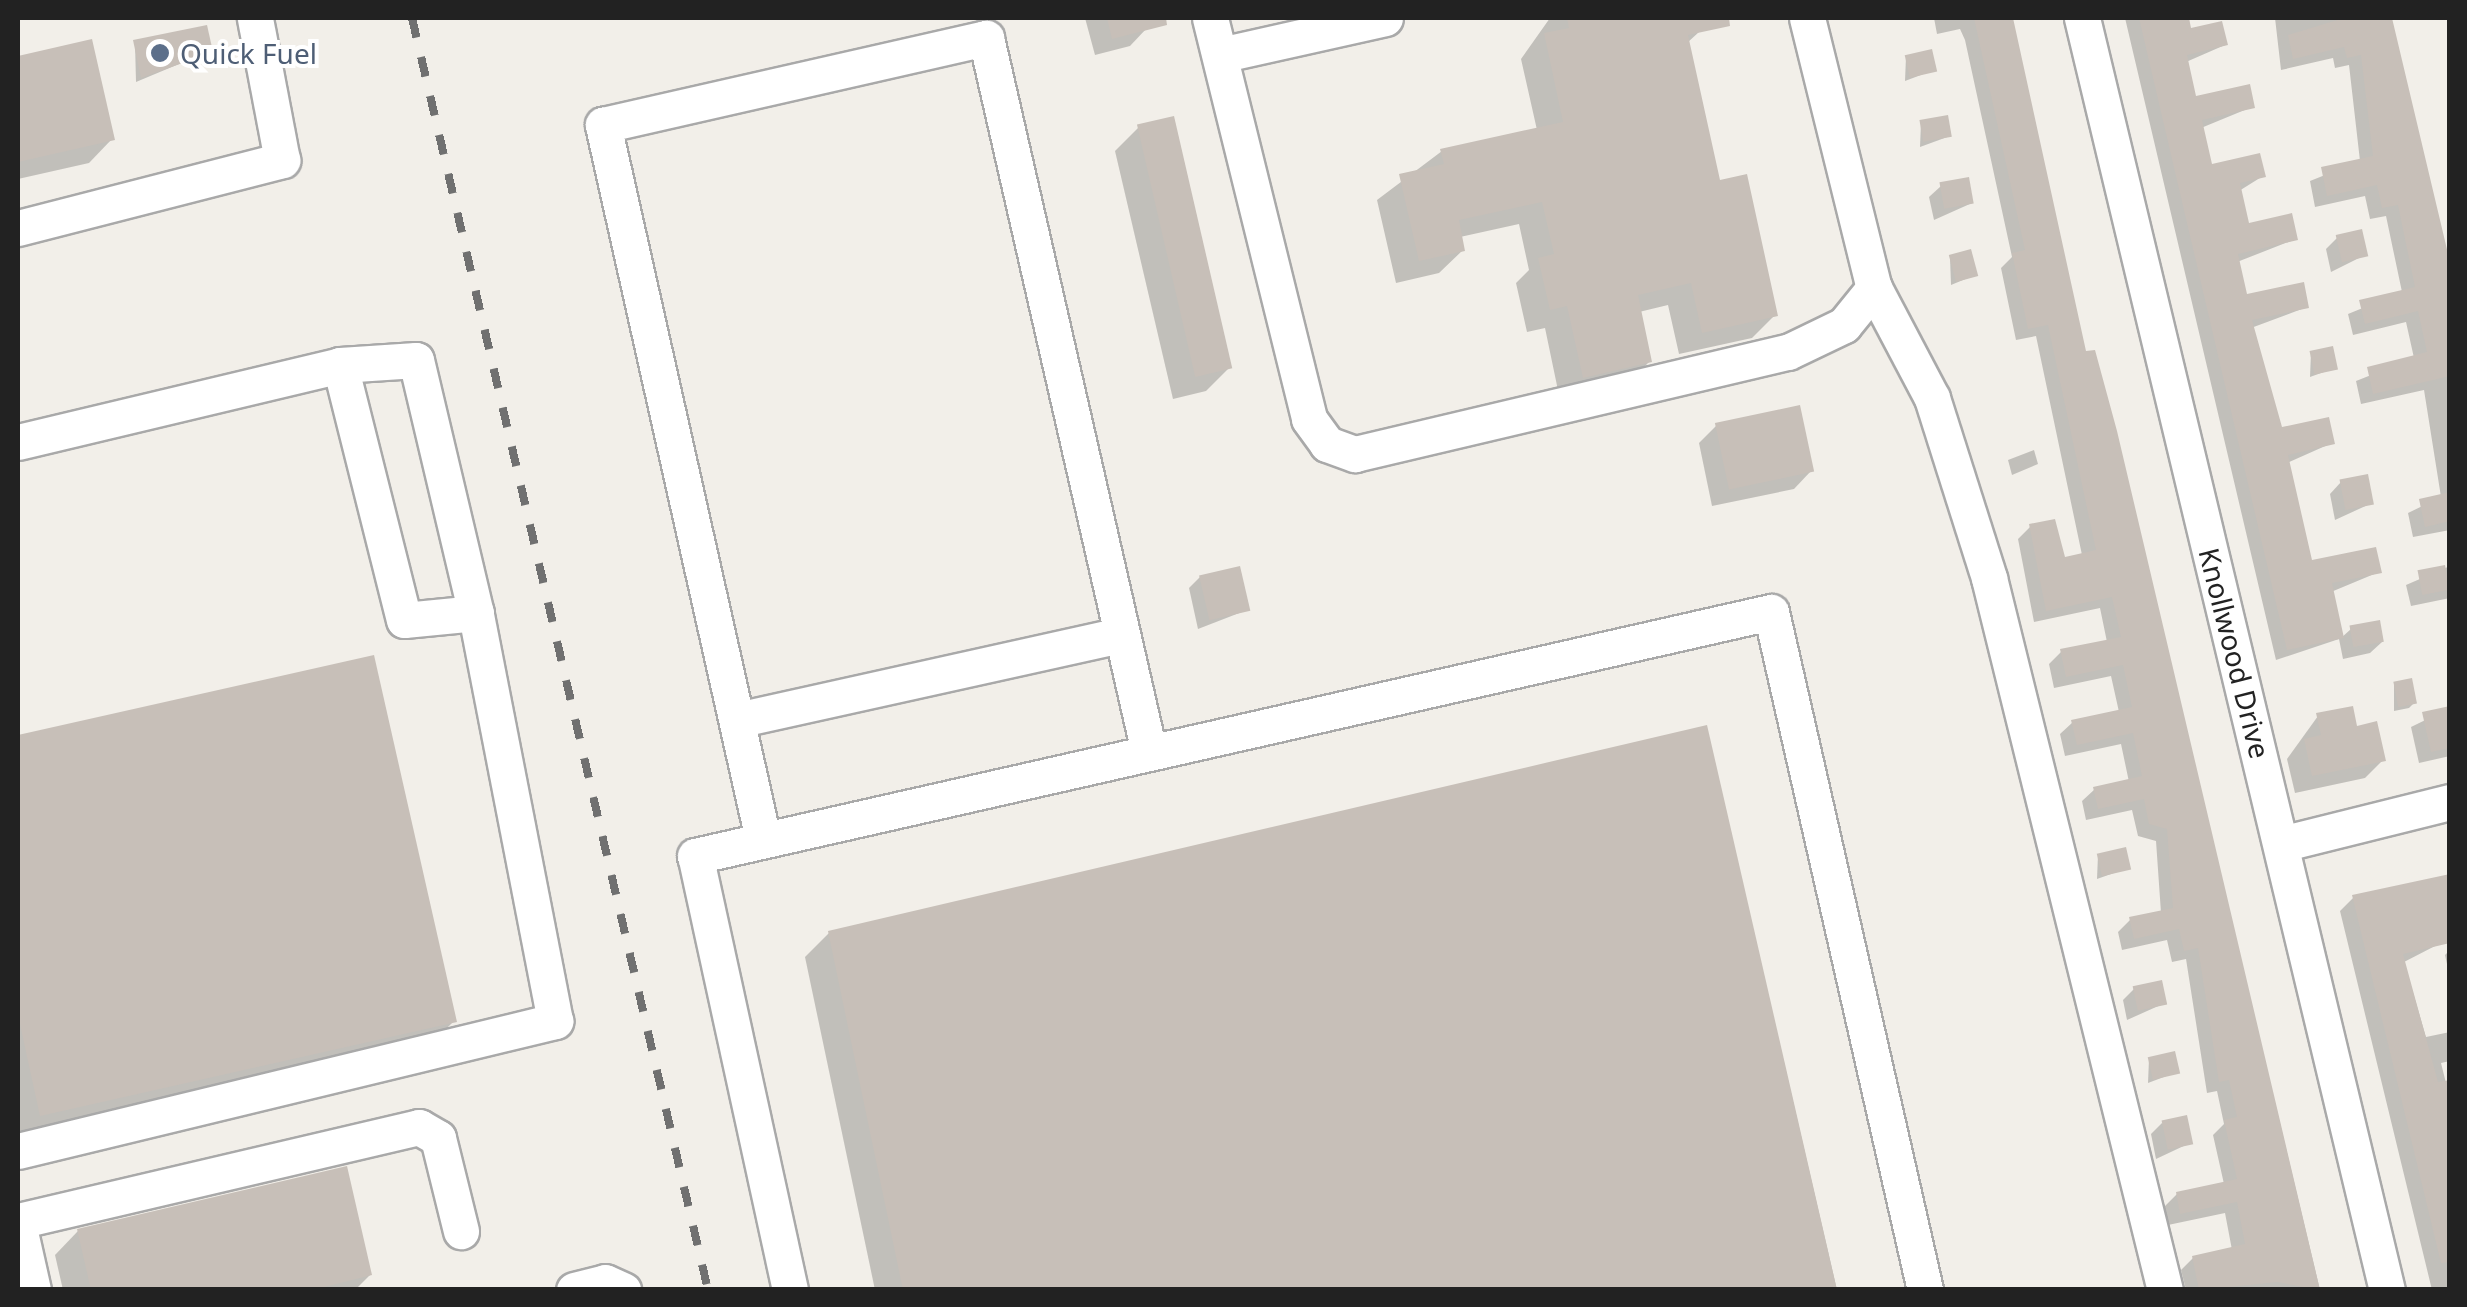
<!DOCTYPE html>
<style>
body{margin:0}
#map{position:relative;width:2467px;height:1307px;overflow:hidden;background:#f2efe9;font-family:"Noto Sans",sans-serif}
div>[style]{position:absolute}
.shadow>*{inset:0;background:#0003}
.building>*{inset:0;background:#c7bfb8;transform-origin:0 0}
.roads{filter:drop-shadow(2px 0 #a9a9a9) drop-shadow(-2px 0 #a9a9a9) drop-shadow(0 2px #a9a9a9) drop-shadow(0 -2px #a9a9a9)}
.minor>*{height:35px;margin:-17.5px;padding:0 17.5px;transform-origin:17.5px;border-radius:17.5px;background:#fff}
.rail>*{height:8px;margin-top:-4px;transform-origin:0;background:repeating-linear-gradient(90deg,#707070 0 20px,transparent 0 40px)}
.dots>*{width:28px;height:28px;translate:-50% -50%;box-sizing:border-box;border:5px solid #fff;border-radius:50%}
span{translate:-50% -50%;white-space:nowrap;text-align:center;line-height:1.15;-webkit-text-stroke:8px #fff;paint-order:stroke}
.service-label{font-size:28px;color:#4e5e75}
.left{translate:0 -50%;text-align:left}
.street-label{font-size:28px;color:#222}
.frame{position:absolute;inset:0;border:20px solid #222;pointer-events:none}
</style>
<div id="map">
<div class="shadow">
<div style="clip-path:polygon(1085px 18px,1144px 18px,1147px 28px,1130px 46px,1095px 55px)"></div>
<div style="clip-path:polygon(1550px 18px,1696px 18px,1699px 32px,1687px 43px,1718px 183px,1775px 315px,1752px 338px,1679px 354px,1668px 305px,1639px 312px,1650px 361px,1626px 385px,1560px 400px,1545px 328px,1527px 332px,1516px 283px,1529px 270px,1519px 224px,1460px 237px,1463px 250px,1439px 273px,1396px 283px,1377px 200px,1442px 151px,1537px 130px,1521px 59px)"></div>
<div style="clip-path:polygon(1934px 18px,2011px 18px,2084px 354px,2114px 432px,2320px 1290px,2186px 1290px,2181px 1270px,2193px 1258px,2232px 1250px,2225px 1213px,2168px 1225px,2164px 1207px,2177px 1194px,2224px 1184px,2213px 1135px,2224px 1124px,2217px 1091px,2207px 1093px,2186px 959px,2172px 962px,2167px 940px,2122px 950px,2118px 932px,2131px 919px,2161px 913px,2156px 841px,2138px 836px,2132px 810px,2086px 820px,2082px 801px,2095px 789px,2129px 782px,2121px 744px,2065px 756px,2060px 734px,2073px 722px,2119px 712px,2111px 676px,2054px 688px,2049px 664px,2061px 652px,2107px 642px,2100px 608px,2034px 622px,2018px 539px,2030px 527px,2063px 560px,2082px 555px,2036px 336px,2016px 340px,2001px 268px,2012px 257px,1965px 40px,1960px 29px,1937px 34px)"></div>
<div style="clip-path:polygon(2125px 18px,2186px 18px,2189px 31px,2225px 45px,2186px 62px,2194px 99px,2252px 107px,2201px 128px,2210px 167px,2263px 176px,2239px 191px,2247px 226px,2296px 239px,2237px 262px,2245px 297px,2307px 307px,2251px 328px,2280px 430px,2332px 443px,2287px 463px,2310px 563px,2379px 572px,2331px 592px,2341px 638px,2351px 629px,2382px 642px,2370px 653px,2343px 659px,2339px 639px,2276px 660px)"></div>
<div style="clip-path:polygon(2275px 18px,2390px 18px,2450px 270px,2450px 530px,2413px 537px,2408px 513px,2441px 497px,2424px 390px,2361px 404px,2356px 381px,2414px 358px,2406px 322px,2353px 335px,2348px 314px,2402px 292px,2386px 216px,2370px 219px,2365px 196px,2315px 207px,2310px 181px,2360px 161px,2349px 65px,2335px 68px,2333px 58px,2281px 70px)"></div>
<div style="clip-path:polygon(90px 42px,112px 139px,89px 163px,18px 179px,18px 58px)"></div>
<div style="clip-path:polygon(135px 43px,210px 51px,136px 82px)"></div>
<div style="clip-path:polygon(1906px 57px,1934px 70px,1905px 81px)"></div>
<div style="clip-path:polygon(1921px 123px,1950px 136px,1920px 147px)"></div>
<div style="clip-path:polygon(1139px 127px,1230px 367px,1206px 391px,1173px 399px,1115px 151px)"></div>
<div style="clip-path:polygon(1941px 186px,1972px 203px,1934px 220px,1929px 197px)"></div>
<div style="clip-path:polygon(2337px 238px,2365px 255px,2331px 272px,2326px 249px)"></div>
<div style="clip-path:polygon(1950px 257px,1975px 275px,1951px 285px)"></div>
<div style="clip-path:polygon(2311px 353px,2335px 368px,2310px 377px)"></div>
<div style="clip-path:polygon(1717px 425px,1811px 471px,1794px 489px,1712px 506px,1699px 443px)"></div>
<div style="clip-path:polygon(2034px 450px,2038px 464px,2012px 475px,2008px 460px)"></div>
<div style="clip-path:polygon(2341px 482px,2372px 503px,2335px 520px,2330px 494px)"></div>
<div style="clip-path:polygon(2450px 566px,2450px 598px,2411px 606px,2406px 585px)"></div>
<div style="clip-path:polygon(1200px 577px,1247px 610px,1198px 629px,1189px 588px)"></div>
<div style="clip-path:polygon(372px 658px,454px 1021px,430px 1045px,18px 1138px,18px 737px)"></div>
<div style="clip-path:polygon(2394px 684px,2414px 703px,2409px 708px,2394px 711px)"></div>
<div style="clip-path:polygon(2450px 708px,2450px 756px,2419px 763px,2411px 727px)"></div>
<div style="clip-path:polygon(2318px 716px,2355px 729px,2383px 760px,2365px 778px,2295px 793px,2287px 759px)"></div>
<div style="clip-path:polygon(1706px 728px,1837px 1290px,875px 1290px,805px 957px,829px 933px)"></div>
<div style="clip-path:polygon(2098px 855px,2128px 868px,2097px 879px)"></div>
<div style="clip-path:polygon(2354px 897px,2437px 945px,2404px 962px,2426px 1037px,2450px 1032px,2450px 1061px,2441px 1063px,2450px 1099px,2450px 1290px,2432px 1290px,2340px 911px)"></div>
<div style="clip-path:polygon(2450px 950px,2450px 973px,2449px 973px,2445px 955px)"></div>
<div style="clip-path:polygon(2134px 989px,2165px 1003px,2127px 1020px,2123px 1000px)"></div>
<div style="clip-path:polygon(2149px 1059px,2177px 1072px,2148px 1083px)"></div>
<div style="clip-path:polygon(2162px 1123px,2190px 1143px,2156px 1159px,2151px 1134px)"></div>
<div style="clip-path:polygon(78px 1231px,370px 1275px,355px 1290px,63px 1290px,55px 1255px)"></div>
</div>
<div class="building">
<div style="clip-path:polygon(1107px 18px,1166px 18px,1167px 25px,1112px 39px)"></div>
<div style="clip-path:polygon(1567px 18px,1729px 18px,1730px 26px,1688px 35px,1720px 180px,1747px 174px,1778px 316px,1702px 333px,1691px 283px,1638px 295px,1652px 362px,1583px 378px,1567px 306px,1550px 310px,1538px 258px,1554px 254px,1542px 202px,1459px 220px,1465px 251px,1419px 261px,1399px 174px,1444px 164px,1440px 149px,1563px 122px,1544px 33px,1569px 28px)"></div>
<div style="clip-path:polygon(1974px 18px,2013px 18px,2086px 351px,2095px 350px,2117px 431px,2320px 1290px,2277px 1282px,2199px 1290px,2192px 1256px,2245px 1244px,2237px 1202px,2180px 1214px,2176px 1192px,2237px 1179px,2224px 1120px,2237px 1117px,2229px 1080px,2219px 1082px,2198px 948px,2184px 951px,2179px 929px,2134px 939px,2129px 917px,2173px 908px,2167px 829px,2149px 824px,2144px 799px,2098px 809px,2093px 787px,2142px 776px,2133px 733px,2077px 745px,2071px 720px,2132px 707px,2123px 665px,2066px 677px,2060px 649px,2121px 637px,2112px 597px,2046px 611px,2029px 524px,2055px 519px,2065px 557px,2096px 550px,2048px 325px,2028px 329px,2012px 253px,2025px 250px)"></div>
<div style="clip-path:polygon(2139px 18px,2189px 18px,2191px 28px,2222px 21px,2228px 45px,2187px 55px,2196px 96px,2250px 84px,2255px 108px,2202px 120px,2212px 164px,2260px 153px,2266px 177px,2240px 183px,2249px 223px,2292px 213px,2298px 240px,2238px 254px,2247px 294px,2304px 282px,2309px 308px,2252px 320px,2282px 427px,2329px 417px,2335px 444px,2288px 455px,2312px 560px,2376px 547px,2382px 573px,2332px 583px,2344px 638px,2287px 650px)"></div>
<div style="clip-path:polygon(2344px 18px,2392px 18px,2450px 262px,2450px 376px,2373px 394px,2367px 367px,2427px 352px,2418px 311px,2365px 324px,2359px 300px,2415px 287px,2398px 205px,2382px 208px,2377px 185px,2327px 196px,2321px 167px,2373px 156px,2361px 55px,2347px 58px,2344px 47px,2293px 59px,2288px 35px)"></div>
<div style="clip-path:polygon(207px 25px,213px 52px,141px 78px,133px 40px)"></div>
<div style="clip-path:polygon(92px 39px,115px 140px,18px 162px,18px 56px)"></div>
<div style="left:1932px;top:49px;width:23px;height:28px;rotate:77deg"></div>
<div style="left:1948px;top:115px;width:22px;height:29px;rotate:80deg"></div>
<div style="left:1174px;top:116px;width:259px;height:38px;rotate:77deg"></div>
<div style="left:1969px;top:177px;width:27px;height:30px;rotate:80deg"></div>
<div style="left:2362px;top:229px;width:28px;height:27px;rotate:77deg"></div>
<div style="left:1971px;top:249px;width:28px;height:23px;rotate:75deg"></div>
<div style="left:2333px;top:346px;width:24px;height:24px;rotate:78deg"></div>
<div style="left:1800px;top:405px;width:68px;height:87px;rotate:78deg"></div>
<div style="left:2368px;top:474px;width:31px;height:29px;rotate:79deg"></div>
<div style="clip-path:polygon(2450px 492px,2450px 521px,2425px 527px,2419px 499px)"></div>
<div style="left:2445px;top:565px;width:25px;height:28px;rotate:79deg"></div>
<div style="left:1240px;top:566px;width:46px;height:42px;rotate:77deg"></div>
<div style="left:2380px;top:620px;width:22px;height:31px;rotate:80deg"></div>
<div style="clip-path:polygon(374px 655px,457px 1022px,40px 1116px,18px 1015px,18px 735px)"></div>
<div style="left:2412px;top:678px;width:26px;height:19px;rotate:79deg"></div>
<div style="clip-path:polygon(2353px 706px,2357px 726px,2377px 721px,2386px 761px,2312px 776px,2304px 739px,2321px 735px,2316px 713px)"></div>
<div style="clip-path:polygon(2450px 706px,2450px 748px,2431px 752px,2422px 712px)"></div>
<div style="clip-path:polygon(1707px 725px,1837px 1290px,903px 1290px,828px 931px)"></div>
<div style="left:2126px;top:847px;width:23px;height:30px;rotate:77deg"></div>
<div style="clip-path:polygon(2450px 874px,2450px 943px,2403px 954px,2438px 1082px,2450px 1080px,2450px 1262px,2441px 1263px,2352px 895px)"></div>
<div style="left:2162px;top:980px;width:25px;height:30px;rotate:78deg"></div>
<div style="left:2175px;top:1051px;width:23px;height:28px;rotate:77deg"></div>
<div style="left:2187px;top:1115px;width:30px;height:26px;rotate:78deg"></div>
<div style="clip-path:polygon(347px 1166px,372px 1275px,312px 1290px,91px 1290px,77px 1229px)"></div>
</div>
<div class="roads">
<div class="minor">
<div style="left:1210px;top:18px;width:413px;rotate:76.1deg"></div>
<div style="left:1309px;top:419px;width:31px;rotate:54deg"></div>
<div style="left:1327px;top:444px;width:30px;rotate:20deg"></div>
<div style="left:1355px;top:454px;width:445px;rotate:-13.3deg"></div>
<div style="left:1788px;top:352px;width:62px;rotate:-25.7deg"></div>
<div style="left:1844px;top:325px;width:48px;rotate:-51deg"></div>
<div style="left:1807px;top:18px;width:278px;rotate:76.1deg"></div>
<div style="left:1874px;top:288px;width:124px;rotate:62.2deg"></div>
<div style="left:1932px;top:398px;width:189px;rotate:72.4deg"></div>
<div style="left:1989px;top:578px;width:733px;rotate:76.12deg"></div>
<div style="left:2082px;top:18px;width:1308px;rotate:76.52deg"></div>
<div style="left:1220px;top:55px;width:169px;rotate:-12.6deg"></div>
<div style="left:18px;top:228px;width:273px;rotate:-14.4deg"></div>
<div style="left:282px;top:160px;width:145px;rotate:-100.8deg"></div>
<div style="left:18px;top:442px;width:331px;rotate:-13.4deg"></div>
<div style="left:340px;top:365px;width:76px;rotate:-3.8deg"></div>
<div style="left:416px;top:360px;width:260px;rotate:76.7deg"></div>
<div style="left:476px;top:613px;width:72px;rotate:174.4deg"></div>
<div style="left:404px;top:620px;width:263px;rotate:-104.1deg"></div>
<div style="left:737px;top:720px;width:393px;rotate:-12.5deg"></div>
<div style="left:763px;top:839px;width:732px;rotate:-102.63deg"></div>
<div style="left:603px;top:125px;width:393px;rotate:-12.8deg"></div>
<div style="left:986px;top:38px;width:732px;rotate:77.14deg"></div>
<div style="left:2281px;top:844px;width:174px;rotate:-14deg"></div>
<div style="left:18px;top:1151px;width:553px;rotate:-13.61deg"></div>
<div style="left:555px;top:1021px;width:416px;rotate:-101deg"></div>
<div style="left:18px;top:1221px;width:412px;rotate:-13.2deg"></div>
<div style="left:419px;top:1127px;width:22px;rotate:30deg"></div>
<div style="left:438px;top:1138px;width:96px;rotate:76.1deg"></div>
<div style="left:18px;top:1223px;width:69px;rotate:77.4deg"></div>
<div style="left:574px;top:1290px;width:32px;rotate:-14deg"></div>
<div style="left:605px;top:1282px;width:20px;rotate:24deg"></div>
<div style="left:790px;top:1290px;width:444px;rotate:-102.3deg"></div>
<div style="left:695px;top:856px;width:1103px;rotate:-12.78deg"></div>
<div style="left:1771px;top:612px;width:695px;rotate:77.2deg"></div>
</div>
</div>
<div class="rail">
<div style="left:412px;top:18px;width:1306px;rotate:76.9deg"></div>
</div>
<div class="dots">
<div style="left:160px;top:53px;background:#5c6f8a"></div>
</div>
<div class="service-label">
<span class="left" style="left:180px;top:53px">Quick Fuel</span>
</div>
<div class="street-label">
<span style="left:2235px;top:653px;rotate:76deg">Knollwood Drive</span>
</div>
<div class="frame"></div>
</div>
